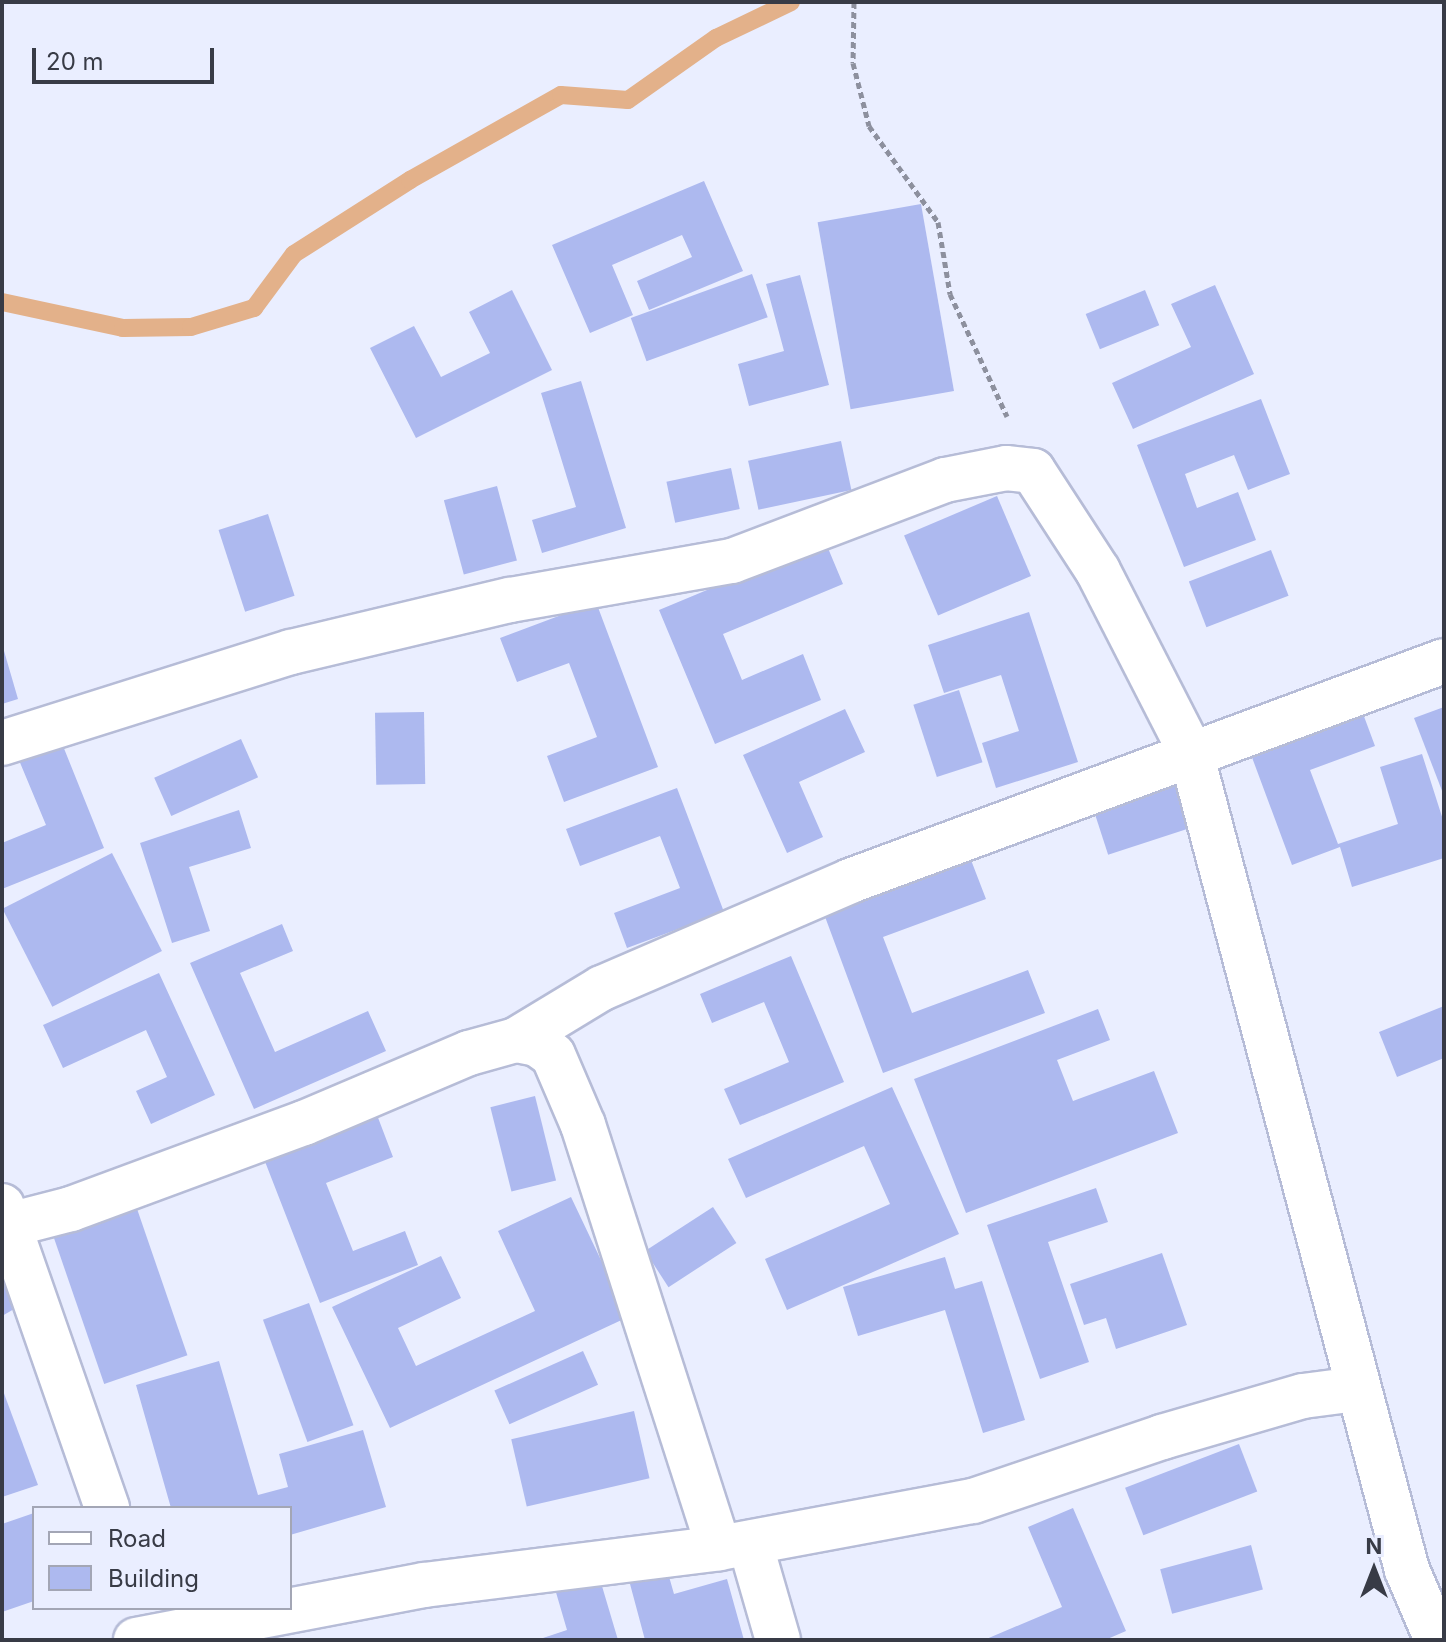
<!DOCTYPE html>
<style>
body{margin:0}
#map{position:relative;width:1446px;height:1642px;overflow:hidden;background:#eaeeff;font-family:Inter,sans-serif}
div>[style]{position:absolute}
.stream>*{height:18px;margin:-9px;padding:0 9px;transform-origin:9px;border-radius:9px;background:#e3b18a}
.building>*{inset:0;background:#adb9ef;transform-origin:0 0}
.path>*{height:5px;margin-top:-2.5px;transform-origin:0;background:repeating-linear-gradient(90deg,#8d909e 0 6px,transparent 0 10px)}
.roads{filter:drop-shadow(2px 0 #b6bcd7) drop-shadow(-2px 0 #b6bcd7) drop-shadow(0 2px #b6bcd7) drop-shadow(0 -2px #b6bcd7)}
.minor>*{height:44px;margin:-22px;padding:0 22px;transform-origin:22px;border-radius:22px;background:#fff}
span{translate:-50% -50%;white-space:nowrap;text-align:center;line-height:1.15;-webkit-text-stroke:6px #eaeeff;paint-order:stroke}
.frame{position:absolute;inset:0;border:4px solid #383b46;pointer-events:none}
.legend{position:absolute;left:32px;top:1506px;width:260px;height:104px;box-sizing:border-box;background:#eaeeff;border:2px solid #a3a6b5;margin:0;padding:10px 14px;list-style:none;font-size:24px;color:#383b46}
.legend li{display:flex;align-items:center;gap:16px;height:40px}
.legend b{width:40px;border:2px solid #a3a6b5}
.north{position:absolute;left:1334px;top:1530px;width:80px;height:80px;-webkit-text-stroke:6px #eaeeff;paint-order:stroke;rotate:0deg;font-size:22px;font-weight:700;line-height:32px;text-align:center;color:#383b46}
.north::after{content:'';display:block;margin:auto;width:28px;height:36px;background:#383b46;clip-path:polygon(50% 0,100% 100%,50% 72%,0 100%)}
.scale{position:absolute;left:32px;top:48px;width:182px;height:36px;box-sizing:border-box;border:4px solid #383b46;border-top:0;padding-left:10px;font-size:24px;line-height:28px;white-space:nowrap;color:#383b46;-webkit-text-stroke:6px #eaeeff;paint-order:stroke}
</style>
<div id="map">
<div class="stream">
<div style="left:2px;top:302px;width:124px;rotate:12.1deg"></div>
<div style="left:123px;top:328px;width:68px;rotate:-0.8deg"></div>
<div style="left:191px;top:327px;width:66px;rotate:-16.8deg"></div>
<div style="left:254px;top:308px;width:67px;rotate:-53.5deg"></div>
<div style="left:294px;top:254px;width:138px;rotate:-32.5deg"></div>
<div style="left:410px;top:180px;width:173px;rotate:-29.4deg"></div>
<div style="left:561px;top:95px;width:67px;rotate:4.3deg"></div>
<div style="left:628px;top:100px;width:108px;rotate:-35.2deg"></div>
<div style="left:716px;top:38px;width:83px;rotate:-25.6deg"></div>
</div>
<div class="building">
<div style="clip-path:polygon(704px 181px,743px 271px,649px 310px,637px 281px,692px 257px,682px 235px,612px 265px,633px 315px,590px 333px,552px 245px)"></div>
<div style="left:921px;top:204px;width:190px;height:105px;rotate:80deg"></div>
<div style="left:752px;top:274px;width:46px;height:129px;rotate:70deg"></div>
<div style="clip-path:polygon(800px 275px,829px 385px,749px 406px,738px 364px,784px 351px,766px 284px)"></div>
<div style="clip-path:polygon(1215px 285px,1254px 374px,1133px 429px,1112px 383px,1191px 347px,1171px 304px)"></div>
<div style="clip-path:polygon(512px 290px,552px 370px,416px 438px,370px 348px,414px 326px,441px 377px,490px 353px,469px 312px)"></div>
<div style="left:1145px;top:290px;width:38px;height:64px;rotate:68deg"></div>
<div style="clip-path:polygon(581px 381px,626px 528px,542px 553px,532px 520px,576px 507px,541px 393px)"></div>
<div style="clip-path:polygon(1261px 399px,1290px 474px,1248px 490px,1234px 455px,1185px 474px,1197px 508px,1238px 492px,1256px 540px,1184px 567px,1137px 445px)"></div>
<div style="left:841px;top:441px;width:50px;height:95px;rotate:78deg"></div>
<div style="left:731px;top:468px;width:42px;height:66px;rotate:78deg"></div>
<div style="left:497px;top:486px;width:77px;height:55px;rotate:75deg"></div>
<div style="left:997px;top:496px;width:87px;height:101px;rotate:67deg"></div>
<div style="left:268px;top:514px;width:86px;height:52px;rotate:72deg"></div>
<div style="clip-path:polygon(825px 541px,843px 584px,723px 634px,742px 680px,803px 654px,821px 700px,715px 744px,659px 610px)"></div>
<div style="left:1271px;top:550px;width:49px;height:88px;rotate:69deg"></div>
<div style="clip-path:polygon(596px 602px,658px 767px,564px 802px,547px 756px,597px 737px,569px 663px,517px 682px,500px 638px)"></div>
<div style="clip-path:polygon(1029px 612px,1078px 762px,996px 788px,982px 743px,1019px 731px,1001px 675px,944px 693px,928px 645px)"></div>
<div style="clip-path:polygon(2px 644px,18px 699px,2px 704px)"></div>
<div style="left:959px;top:690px;width:76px;height:48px;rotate:72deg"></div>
<div style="clip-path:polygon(1444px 707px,1444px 796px,1414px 718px)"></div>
<div style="clip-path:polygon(845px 709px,865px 752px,799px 782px,823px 837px,787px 853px,743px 755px)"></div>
<div style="clip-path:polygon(1362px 711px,1375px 746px,1310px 770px,1338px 844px,1398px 824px,1380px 767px,1422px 754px,1444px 823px,1444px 858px,1352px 887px,1340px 847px,1292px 865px,1250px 752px)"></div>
<div style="left:424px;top:712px;width:72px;height:49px;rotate:89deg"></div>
<div style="clip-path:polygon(59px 736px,104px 848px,2px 889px,2px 843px,46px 825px,16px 753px)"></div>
<div style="left:241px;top:739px;width:42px;height:95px;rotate:66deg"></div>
<div style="left:1177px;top:785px;width:45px;height:87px;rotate:72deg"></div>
<div style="clip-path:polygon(677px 788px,724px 912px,627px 948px,614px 913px,680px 888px,660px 836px,580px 866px,566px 829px)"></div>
<div style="clip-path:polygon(239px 810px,251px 848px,189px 867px,210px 931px,172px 943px,140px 843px)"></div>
<div style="left:112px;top:853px;width:110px;height:123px;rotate:63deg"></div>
<div style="clip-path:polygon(971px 860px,986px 899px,883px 937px,912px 1013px,1028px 970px,1045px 1013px,883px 1073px,824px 914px)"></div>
<div style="clip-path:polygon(282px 924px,293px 951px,240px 973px,275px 1052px,368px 1011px,386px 1051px,254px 1109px,190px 963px)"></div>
<div style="clip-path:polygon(791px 956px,844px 1082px,740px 1125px,724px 1089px,789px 1062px,764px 1002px,712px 1023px,700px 994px)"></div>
<div style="clip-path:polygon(159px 973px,215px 1095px,151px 1124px,136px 1091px,167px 1077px,146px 1030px,63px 1068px,43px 1025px)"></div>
<div style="clip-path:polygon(1444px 1006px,1444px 1058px,1397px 1077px,1379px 1032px)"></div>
<div style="clip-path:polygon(1098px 1009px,1110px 1040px,1057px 1060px,1073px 1101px,1154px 1071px,1178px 1133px,966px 1213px,914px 1079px)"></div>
<div style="clip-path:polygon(892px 1087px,959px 1234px,787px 1310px,765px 1259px,890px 1204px,864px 1146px,746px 1198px,728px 1159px)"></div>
<div style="left:535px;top:1096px;width:87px;height:46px;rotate:76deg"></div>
<div style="clip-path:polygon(377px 1115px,393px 1157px,326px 1183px,353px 1251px,405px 1231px,418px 1265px,320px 1303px,264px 1159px)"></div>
<div style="clip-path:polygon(1096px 1188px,1108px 1222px,1048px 1242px,1089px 1362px,1040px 1379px,987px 1225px)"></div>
<div style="clip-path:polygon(571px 1197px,628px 1317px,390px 1428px,332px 1307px,441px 1256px,461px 1298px,398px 1328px,416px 1366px,535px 1311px,498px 1231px)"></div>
<div style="left:135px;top:1203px;width:161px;height:88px;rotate:71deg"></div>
<div style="left:713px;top:1207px;width:43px;height:81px;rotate:57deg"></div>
<div style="clip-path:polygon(1162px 1253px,1187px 1325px,1116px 1349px,1106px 1318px,1084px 1325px,1070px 1284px)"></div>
<div style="clip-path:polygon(945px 1257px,955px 1289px,982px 1281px,1025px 1420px,983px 1433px,945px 1310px,858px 1336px,843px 1287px)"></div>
<div style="clip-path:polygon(2px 1272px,21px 1305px,2px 1316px)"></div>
<div style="left:309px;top:1303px;width:130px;height:49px;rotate:70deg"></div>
<div style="left:583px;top:1351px;width:37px;height:97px;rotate:66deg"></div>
<div style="clip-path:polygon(219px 1361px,258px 1495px,288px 1487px,279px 1454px,363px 1430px,386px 1507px,290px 1535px,290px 1508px,171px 1508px,136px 1385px)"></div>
<div style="clip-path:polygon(2px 1388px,38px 1485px,2px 1497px)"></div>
<div style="left:634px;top:1411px;width:69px;height:126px;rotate:77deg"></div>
<div style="left:1239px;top:1444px;width:51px;height:122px;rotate:69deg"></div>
<div style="clip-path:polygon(1073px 1508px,1126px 1631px,1105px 1640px,984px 1640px,1062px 1607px,1028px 1527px)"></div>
<div style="clip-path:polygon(34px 1513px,34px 1601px,2px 1612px,2px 1524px)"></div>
<div style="left:1251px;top:1545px;width:46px;height:94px;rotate:75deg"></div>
<div style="clip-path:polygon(664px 1559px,674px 1594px,727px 1579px,744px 1640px,645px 1640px,626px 1569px)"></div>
<div style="clip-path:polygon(599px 1576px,618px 1640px,537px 1640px,567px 1630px,555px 1589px)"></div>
</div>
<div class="path">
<div style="left:854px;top:2px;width:61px;rotate:90.9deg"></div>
<div style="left:853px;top:63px;width:65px;rotate:75.7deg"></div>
<div style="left:869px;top:126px;width:118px;rotate:54.3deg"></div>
<div style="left:938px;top:222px;width:73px;rotate:80.5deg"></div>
<div style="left:950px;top:294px;width:135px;rotate:65deg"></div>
</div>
<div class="roads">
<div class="minor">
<div style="left:2px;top:743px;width:303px;rotate:-17.5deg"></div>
<div style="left:291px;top:652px;width:225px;rotate:-13.4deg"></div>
<div style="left:510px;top:600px;width:225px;rotate:-10deg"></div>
<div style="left:732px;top:561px;width:228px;rotate:-20.8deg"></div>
<div style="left:945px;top:480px;width:62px;rotate:-11.1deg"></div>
<div style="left:1006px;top:468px;width:27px;rotate:6deg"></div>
<div style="left:1033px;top:471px;width:119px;rotate:57deg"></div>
<div style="left:1098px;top:571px;width:204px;rotate:62.9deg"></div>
<div style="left:1191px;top:753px;width:845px;rotate:75.19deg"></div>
<div style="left:1407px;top:1570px;width:76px;rotate:66.8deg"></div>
<div style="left:516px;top:1040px;width:100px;rotate:-31.2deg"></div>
<div style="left:602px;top:988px;width:270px;rotate:-23.3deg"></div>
<div style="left:850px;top:881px;width:633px;rotate:-20.32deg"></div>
<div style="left:2px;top:1206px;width:320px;rotate:70.8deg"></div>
<div style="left:9px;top:1225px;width:64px;rotate:-14.5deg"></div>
<div style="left:71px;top:1209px;width:248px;rotate:-20.3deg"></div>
<div style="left:304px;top:1123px;width:179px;rotate:-23deg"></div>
<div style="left:469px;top:1053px;width:49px;rotate:-15.5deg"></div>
<div style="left:516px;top:1040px;width:21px;rotate:11deg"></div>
<div style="left:537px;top:1044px;width:19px;rotate:35deg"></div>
<div style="left:553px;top:1055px;width:76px;rotate:66.8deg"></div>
<div style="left:583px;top:1125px;width:444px;rotate:72.2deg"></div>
<div style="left:750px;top:1543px;width:101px;rotate:73.9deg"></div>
<div style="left:136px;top:1640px;width:293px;rotate:-10.8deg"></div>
<div style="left:424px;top:1585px;width:297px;rotate:-7.1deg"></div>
<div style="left:719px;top:1548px;width:258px;rotate:-10.5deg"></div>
<div style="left:973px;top:1501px;width:200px;rotate:-18.7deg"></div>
<div style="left:1162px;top:1437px;width:147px;rotate:-16.2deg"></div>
<div style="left:1303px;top:1396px;width:54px;rotate:-7.4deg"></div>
</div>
</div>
<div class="frame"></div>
<ul class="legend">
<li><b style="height:10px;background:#fff"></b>Road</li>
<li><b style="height:22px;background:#adb9ef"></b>Building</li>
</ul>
<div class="north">N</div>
<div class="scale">20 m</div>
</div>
